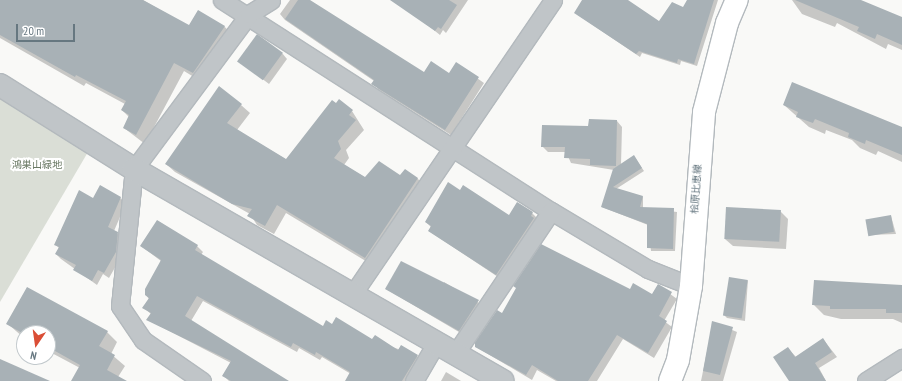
<!DOCTYPE html>
<meta charset="utf-8">
<style>
body{margin:0}
#map{position:relative;width:902px;height:381px;overflow:hidden;background:#f9f9f7;font-family:"PT Sans Narrow","Noto Sans JP",sans-serif}
div>[style]{position:absolute}
.green>*{inset:0;background:#daded6}
.shadow>*{inset:0;background:#0003}
.building>*{inset:0;background:#a8b1b6;transform-origin:0 0}
.roads{filter:drop-shadow(1px 0 #b3b9bd) drop-shadow(-1px 0 #b3b9bd) drop-shadow(0 1px #b3b9bd) drop-shadow(0 -1px #b3b9bd)}
.minor>*{height:17px;margin:-8.5px;padding:0 8.5px;transform-origin:8.5px;border-radius:8.5px;background:#c0c5c8}
.tertiary>*{height:22px;margin:-11px;padding:0 11px;transform-origin:11px;border-radius:11px;background:#c0c5c8}
.secondary>*{height:22px;margin:-11px;padding:0 11px;transform-origin:11px;border-radius:11px;background:#fff}
span{translate:-50% -50%;white-space:nowrap;text-align:center;line-height:1.15;-webkit-text-stroke:4px #fff;paint-order:stroke}
.park-label{font-size:10px;color:#6a7964}
.street-label{font-size:10px;color:#667780}
.north{position:absolute;left:16px;top:325px;width:40px;height:40px;box-sizing:border-box;background:#fff;border:1px solid #c2c9cc;border-radius:50%;rotate:193deg;font-size:11px;font-weight:700;line-height:16px;text-align:center;color:#667780}
.north::after{content:'';display:block;margin:auto;width:14px;height:18px;background:#da4e36;clip-path:polygon(50% 0,100% 100%,50% 72%,0 100%)}
.scale{position:absolute;left:16px;top:24px;width:59px;height:18px;box-sizing:border-box;border:2px solid #667780;border-top:0;padding-left:5px;font-size:12px;line-height:14px;white-space:nowrap;color:#667780;-webkit-text-stroke:3px #fff;paint-order:stroke}
</style>
<div id="map">
<div class="green">
<div style="clip-path:polygon(0 98px,88px 152px,0 302px)"></div>
</div>
<div class="shadow">
<div style="clip-path:polygon(0 0,143px 0,190px 27px,224px 26px,233px 36px,202px 82px,184px 71px,145px 144px,124px 128px,129px 117px,122px 110px,125px 104px,86px 83px,84px 86px,0 38px)"></div>
<div style="clip-path:polygon(290px 0,309px 0,424px 74px,449px 75px,457px 64px,484px 83px,451px 135px,378px 89px,374px 81px,285px 20px,280px 14px)"></div>
<div style="clip-path:polygon(396px 0,468px 0,446px 33px,443px 30px,440px 35px)"></div>
<div style="clip-path:polygon(583px 0,626px 0,659px 22px,683px 8px,689px 0,718px 0,697px 66px,681px 61px,680px 65px,642px 53px,640px 57px,578px 15px)"></div>
<div style="clip-path:polygon(792px 0,859px 0,902px 18px,902px 50px,888px 44px,886px 49px,837px 23px,835px 27px,802px 14px)"></div>
<div style="clip-path:polygon(282px 53px,287px 59px,269px 84px,239px 61px)"></div>
<div style="clip-path:polygon(241px 105px,250px 113px,237px 130px,287px 160px,352px 111px,364px 130px,346px 150px,349px 158px,344px 165px,366px 178px,417px 178px,426px 187px,374px 266px,286px 213px,274px 234px,257px 225px,250px 214px,175px 172px,166px 164px)"></div>
<div style="clip-path:polygon(784px 105px,902px 128px,902px 162px,878px 151px,876px 155px,860px 148px,852px 140px,826px 130px,825px 134px,809px 127px)"></div>
<div style="clip-path:polygon(617px 121px,622px 127px,621px 165px,636px 159px,644px 171px,616px 189px,643px 197px,643px 208px,677px 212px,675px 251px,651px 251px,648px 225px,602px 207px,614px 170px,571px 163px,566px 152px,548px 152px,542px 146px,589px 127px)"></div>
<div style="clip-path:polygon(460px 192px,509px 216px,532px 213px,537px 218px,501px 279px,429px 231px,431px 227px,426px 222px)"></div>
<div style="clip-path:polygon(120px 198px,126px 203px,114px 231px,122px 238px,121px 257px,109px 278px,103px 274px,97px 285px,61px 259px,56px 254px,59px 248px,55px 244px,94px 199px)"></div>
<div style="clip-path:polygon(780px 211px,788px 219px,786px 249px,733px 246px,725px 239px)"></div>
<div style="clip-path:polygon(891px 216px,896px 234px,869px 235px)"></div>
<div style="clip-path:polygon(158px 221px,197px 246px,203px 252px,201px 255px,323px 328px,333px 325px,417px 356px,423px 361px,411px 381px,346px 381px,351px 374px,322px 357px,320px 360px,299px 348px,297px 352px,203px 301px,191px 321px,286px 381px,229px 381px,224px 376px,231px 363px,148px 320px,151px 314px,144px 308px,149px 299px,146px 295px,161px 261px,141px 246px)"></div>
<div style="clip-path:polygon(748px 280px,745px 321px,727px 318px,724px 315px)"></div>
<div style="clip-path:polygon(444px 282px,484px 306px,464px 335px,386px 289px,442px 286px)"></div>
<div style="clip-path:polygon(658px 285px,677px 299px,664px 321px,672px 327px,654px 358px,623px 339px,597px 381px,556px 381px,537px 370px,532px 380px,476px 347px,503px 314px,630px 290px,652px 296px)"></div>
<div style="clip-path:polygon(902px 286px,902px 323px,893px 319px,841px 319px,824px 315px,814px 305px)"></div>
<div style="clip-path:polygon(713px 322px,737px 332px,723px 381px,701px 381px)"></div>
<div style="clip-path:polygon(8px 324px,107px 332px,117px 342px,111px 354px,125px 366px,118px 377px,125px 381px,75px 381px,80px 368px,48px 351px,48px 333px,24px 333px,24px 338px)"></div>
<div style="clip-path:polygon(823px 339px,837px 357px,819px 368px,826px 381px,790px 381px,788px 348px,796px 357px)"></div>
<div style="clip-path:polygon(446px 372px,461px 381px,441px 381px)"></div>
</div>
<div class="building">
<div style="clip-path:polygon(0 0,143px 0,189px 25px,198px 10px,225px 26px,193px 73px,174px 63px,136px 135px,123px 128px,129px 115px,121px 110px,126px 101px,76px 75px,75px 77px,0 35px)"></div>
<div style="clip-path:polygon(298px 0,310px 0,424px 72px,431px 61px,449px 73px,456px 62px,479px 77px,445px 130px,371px 84px,374px 80px,285px 19px)"></div>
<div style="clip-path:polygon(390px 0,449px 0,457px 5px,441px 29px,438px 27px,435px 31px)"></div>
<div style="clip-path:polygon(582px 0,628px 0,659px 21px,672px 2px,683px 7px,687px 0,714px 0,694px 64px,678px 59px,677px 63px,639px 51px,636px 54px,574px 13px)"></div>
<div style="clip-path:polygon(795px 0,861px 0,902px 17px,902px 45px,877px 34px,875px 39px,857px 31px,859px 27px)"></div>
<div style="left:257px;top:34px;width:32px;height:34px;rotate:36deg"></div>
<div style="clip-path:polygon(792px 82px,902px 127px,902px 155px,866px 140px,865px 144px,848px 137px,849px 133px,815px 119px,813px 123px,796px 117px,798px 112px,783px 105px)"></div>
<div style="clip-path:polygon(219px 86px,242px 104px,227px 123px,286px 159px,332px 100px,336px 103px,339px 99px,353px 110px,349px 115px,356px 120px,338px 141px,341px 149px,334px 158px,365px 177px,379px 161px,400px 175px,405px 169px,418px 178px,365px 258px,277px 205px,265px 226px,247px 216px,252px 209px,232px 204px,165px 164px)"></div>
<div style="clip-path:polygon(589px 119px,617px 120px,616px 166px,590px 165px,590px 159px,564px 158px,565px 147px,541px 147px,542px 125px,588px 126px)"></div>
<div style="clip-path:polygon(634px 155px,642px 168px,613px 187px,643px 196px,640px 207px,674px 208px,673px 249px,647px 248px,647px 224px,601px 207px,613px 169px)"></div>
<div style="clip-path:polygon(448px 182px,460px 190px,463px 185px,509px 215px,517px 202px,533px 212px,531px 216px,534px 218px,496px 275px,428px 231px,431px 226px,425px 222px)"></div>
<div style="clip-path:polygon(100px 185px,121px 197px,108px 227px,118px 232px,116px 252px,104px 273px,98px 270px,92px 281px,73px 270px,76px 265px,55px 254px,59px 247px,54px 245px,79px 190px,93px 198px)"></div>
<div style="left:726px;top:207px;width:55px;height:32px;rotate:3deg"></div>
<div style="left:891px;top:215px;width:17px;height:26px;rotate:80deg"></div>
<div style="clip-path:polygon(157px 220px,198px 245px,195px 250px,323px 326px,326px 320px,332px 324px,336px 317px,372px 339px,375px 335px,398px 350px,401px 345px,418px 355px,402px 381px,345px 381px,350px 372px,316px 352px,315px 355px,293px 343px,291px 347px,197px 296px,185px 316px,289px 381px,231px 381px,222px 376px,231px 361px,146px 320px,151px 313px,142px 308px,149px 298px,145px 295px,145px 289px,161px 260px,140px 246px)"></div>
<div style="clip-path:polygon(541px 244px,630px 289px,633px 283px,652px 294px,658px 284px,672px 292px,659px 316px,667px 321px,648px 353px,617px 335px,588px 381px,558px 381px,532px 365px,526px 375px,475px 347px,475px 342px,497px 310px,502px 313px,516px 288px,513px 286px)"></div>
<div style="clip-path:polygon(401px 261px,479px 300px,459px 331px,385px 289px)"></div>
<div style="left:729px;top:277px;width:19px;height:39px;rotate:9deg"></div>
<div style="clip-path:polygon(814px 280px,902px 285px,902px 313px,886px 313px,886px 309px,830px 309px,830px 306px,812px 305px)"></div>
<div style="clip-path:polygon(27px 287px,108px 331px,99px 346px,115px 355px,107px 370px,127px 381px,71px 381px,80px 365px,48px 347px,48px 333px,24px 334px,6px 324px)"></div>
<div style="clip-path:polygon(712px 321px,733px 327px,720px 375px,703px 371px)"></div>
<div style="clip-path:polygon(823px 338px,832px 352px,815px 363px,826px 381px,789px 381px,773px 357px,788px 347px,795px 357px)"></div>
<div style="clip-path:polygon(0 359px,50px 381px,0 381px)"></div>
</div>
<div class="roads">
<div class="minor">
<div style="left:222px;top:0;width:391px;rotate:32.7deg"></div>
<div style="left:551px;top:211px;width:113px;rotate:30.9deg"></div>
<div style="left:648px;top:269px;width:46px;rotate:21.6deg"></div>
<div style="left:352px;top:295px;width:357px;rotate:-55.7deg"></div>
<div style="left:455px;top:354px;width:172px;rotate:-56.1deg"></div>
<div style="left:202px;top:381px;width:72px;rotate:-145.2deg"></div>
<div style="left:143px;top:340px;width:41px;rotate:-124.1deg"></div>
<div style="left:120px;top:306px;width:138px;rotate:-84.2deg"></div>
<div style="left:134px;top:169px;width:193px;rotate:-53.4deg"></div>
<div style="left:249px;top:14px;width:26px;rotate:-32deg"></div>
<div style="left:414px;top:381px;width:44px;rotate:-59.9deg"></div>
<div style="left:866px;top:381px;width:43px;rotate:-32.6deg"></div>
</div>
<div class="tertiary">
<div style="left:0;top:85px;width:158px;rotate:32.1deg"></div>
<div style="left:134px;top:169px;width:425px;rotate:29.9deg"></div>
</div>
<div class="secondary">
<div style="left:670px;top:381px;width:22px;rotate:-69deg"></div>
<div style="left:678px;top:360px;width:75px;rotate:-80deg"></div>
<div style="left:691px;top:286px;width:174px;rotate:-85.7deg"></div>
<div style="left:704px;top:112px;width:92px;rotate:-75.5deg"></div>
<div style="left:727px;top:23px;width:25px;rotate:-67deg"></div>
</div>
</div>
<div class="park-label">
<span style="left:37px;top:165px">鴻巣山緑地</span>
</div>
<div class="street-label">
<span style="left:696px;top:189px;rotate:-86deg">桧原比恵線</span>
</div>
<div class="north">N</div>
<div class="scale">20 m</div>
</div>
